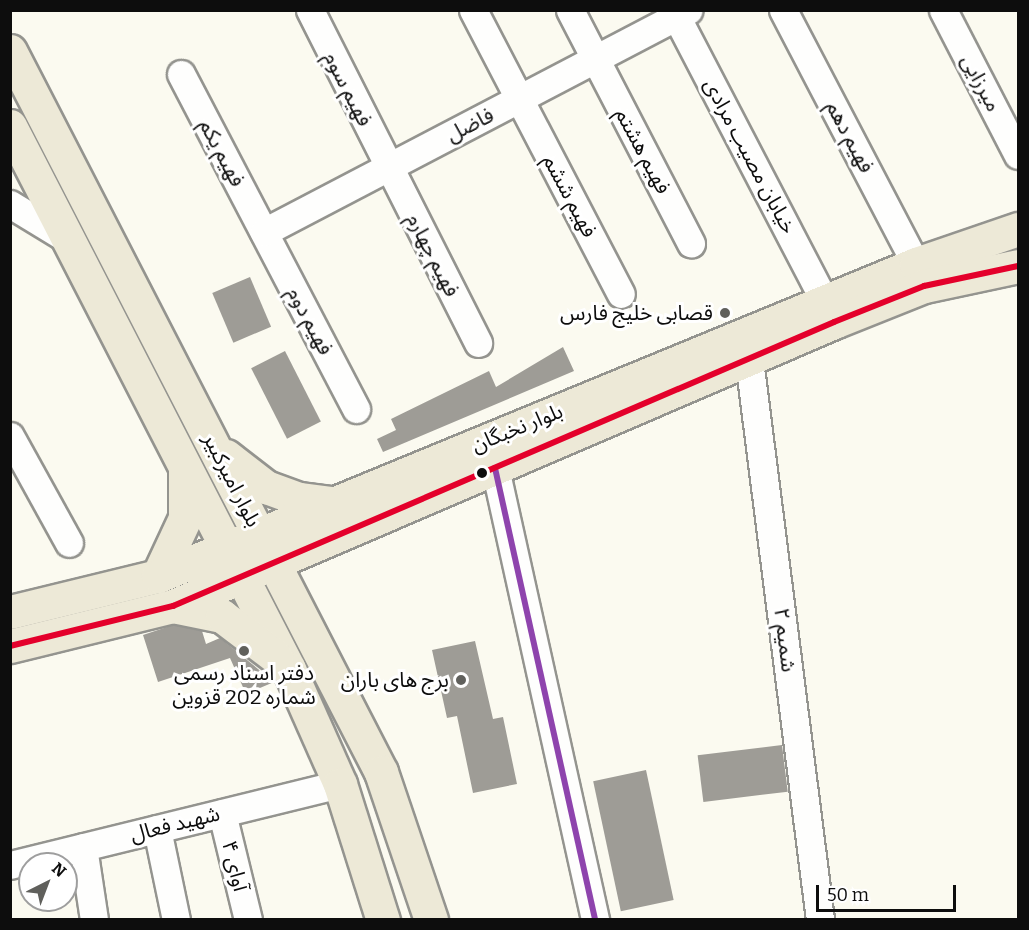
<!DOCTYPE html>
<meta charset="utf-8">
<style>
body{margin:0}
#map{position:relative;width:1029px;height:930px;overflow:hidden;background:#fbfaf0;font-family:Bitter,"Noto Sans Arabic",serif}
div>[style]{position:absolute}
.building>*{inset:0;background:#9e9c96;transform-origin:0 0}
.roads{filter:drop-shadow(2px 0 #94948f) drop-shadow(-2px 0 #94948f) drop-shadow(0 2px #94948f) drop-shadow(0 -2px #94948f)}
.minor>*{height:27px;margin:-13.5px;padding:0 13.5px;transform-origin:13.5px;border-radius:13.5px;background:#fefefd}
.major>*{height:33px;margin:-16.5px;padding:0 16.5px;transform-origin:16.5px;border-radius:16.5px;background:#ede9d7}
.bus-1>*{height:6px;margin:-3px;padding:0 3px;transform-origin:3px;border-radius:3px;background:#8e44ad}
.bus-2>*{height:6px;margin:-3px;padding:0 3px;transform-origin:3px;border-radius:3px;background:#e4002b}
.dots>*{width:16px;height:16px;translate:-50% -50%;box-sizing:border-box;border:3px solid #fff;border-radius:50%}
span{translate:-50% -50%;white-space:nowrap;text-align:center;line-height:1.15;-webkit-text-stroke:6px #fff;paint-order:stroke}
.street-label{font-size:21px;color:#0d0d0d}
.poi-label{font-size:21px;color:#0d0d0d}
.right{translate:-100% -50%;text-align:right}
.frame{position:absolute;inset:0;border:12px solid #0d0d0d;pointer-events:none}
.north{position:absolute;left:18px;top:852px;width:60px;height:60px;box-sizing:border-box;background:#fff;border:2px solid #9e9e9e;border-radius:50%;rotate:42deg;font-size:16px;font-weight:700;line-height:24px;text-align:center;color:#0d0d0d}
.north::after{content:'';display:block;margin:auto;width:21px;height:27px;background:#60605c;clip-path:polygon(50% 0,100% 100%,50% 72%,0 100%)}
.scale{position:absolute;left:816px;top:885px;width:140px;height:27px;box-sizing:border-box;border:3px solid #0d0d0d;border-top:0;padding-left:8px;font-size:18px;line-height:21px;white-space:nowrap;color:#0d0d0d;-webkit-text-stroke:4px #fff;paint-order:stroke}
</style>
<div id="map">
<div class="building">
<div style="left:250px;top:277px;width:54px;height:41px;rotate:67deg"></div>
<div style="clip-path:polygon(563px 347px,574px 371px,383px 452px,377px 439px,396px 430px,391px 419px,489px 371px,496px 387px)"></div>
<div style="left:285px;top:351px;width:79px;height:38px;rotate:63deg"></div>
<div style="clip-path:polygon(173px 625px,202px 631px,206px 644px,220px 638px,274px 682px,246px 694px,230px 658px,158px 682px,143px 635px)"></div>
<div style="clip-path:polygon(475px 641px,493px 719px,503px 717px,517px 784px,473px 793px,457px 716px,447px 718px,432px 650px)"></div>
<div style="left:782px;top:745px;width:47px;height:85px;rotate:83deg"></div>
<div style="left:646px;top:770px;width:133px;height:54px;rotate:78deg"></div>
</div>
<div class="roads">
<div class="minor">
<div style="left:310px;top:10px;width:373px;rotate:63.2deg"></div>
<div style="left:473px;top:10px;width:320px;rotate:62.5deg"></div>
<div style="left:570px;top:10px;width:263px;rotate:62.6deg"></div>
<div style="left:673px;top:10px;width:347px;rotate:62.5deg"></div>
<div style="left:783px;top:10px;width:287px;rotate:62.4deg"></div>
<div style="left:943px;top:10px;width:163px;rotate:62.7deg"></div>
<div style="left:181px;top:74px;width:378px;rotate:62.4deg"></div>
<div style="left:10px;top:204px;width:69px;rotate:31.4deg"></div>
<div style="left:264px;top:232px;width:479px;rotate:-27.6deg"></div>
<div style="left:749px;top:360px;width:564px;rotate:82.77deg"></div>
<div style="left:10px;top:436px;width:122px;rotate:61.1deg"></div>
<div style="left:495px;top:468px;width:463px;rotate:77.5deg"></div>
<div style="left:222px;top:813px;width:110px;rotate:76.3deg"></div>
<div style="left:157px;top:829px;width:93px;rotate:78.2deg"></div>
<div style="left:83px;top:847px;width:74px;rotate:81.4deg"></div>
<div style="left:10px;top:865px;width:340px;rotate:-13.8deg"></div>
</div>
<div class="major">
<div style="left:10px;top:51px;width:811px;rotate:62.77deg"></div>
<div style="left:381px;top:772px;width:156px;rotate:71.3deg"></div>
<div style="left:10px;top:126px;width:610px;rotate:62.81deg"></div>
<div style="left:289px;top:669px;width:126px;rotate:66.1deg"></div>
<div style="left:340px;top:784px;width:143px;rotate:72.5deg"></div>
<div style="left:226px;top:456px;width:51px;rotate:37.8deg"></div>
<div style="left:266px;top:487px;width:35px;rotate:20deg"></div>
<div style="left:299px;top:499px;width:35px;rotate:7deg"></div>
<div style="left:158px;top:576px;width:64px;rotate:-65deg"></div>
<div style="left:185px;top:518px;width:47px;rotate:-90deg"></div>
<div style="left:173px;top:606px;width:50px;rotate:11.5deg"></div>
<div style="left:222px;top:616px;width:68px;rotate:37.2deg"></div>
<div style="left:10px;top:612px;width:152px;rotate:-13.7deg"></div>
<div style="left:158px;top:576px;width:820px;rotate:-22.37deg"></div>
<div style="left:916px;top:264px;width:108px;rotate:-18.9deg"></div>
<div style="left:10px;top:646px;width:168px;rotate:-13.8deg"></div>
<div style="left:173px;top:606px;width:719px;rotate:-23.25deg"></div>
<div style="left:834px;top:322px;width:97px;rotate:-21.8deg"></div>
<div style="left:924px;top:286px;width:96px;rotate:-12deg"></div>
</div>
</div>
<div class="bus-1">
<div style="left:495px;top:468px;width:463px;rotate:77.5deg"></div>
</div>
<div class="bus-2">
<div style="left:10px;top:646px;width:168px;rotate:-13.8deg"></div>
<div style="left:173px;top:606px;width:719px;rotate:-23.25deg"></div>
<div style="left:834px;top:322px;width:97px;rotate:-21.8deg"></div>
<div style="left:924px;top:286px;width:96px;rotate:-12deg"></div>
</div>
<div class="dots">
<div style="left:725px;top:313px;background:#60605c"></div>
<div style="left:482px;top:473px;background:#0d0d0d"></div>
<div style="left:244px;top:651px;background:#60605c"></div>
<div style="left:461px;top:680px;background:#60605c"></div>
</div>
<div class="street-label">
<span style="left:981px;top:83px;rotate:62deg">میرزایی</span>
<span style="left:348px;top:89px;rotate:63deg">فهیم سوم</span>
<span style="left:470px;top:125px;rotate:-27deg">فاضل</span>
<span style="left:850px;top:137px;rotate:62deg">فهیم دهم</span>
<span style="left:643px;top:151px;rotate:62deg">فهیم هشتم</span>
<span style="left:222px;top:153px;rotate:62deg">فهیم یکم</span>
<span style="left:750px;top:156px;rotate:62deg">خیابان مصیب مرادی</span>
<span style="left:570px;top:196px;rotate:62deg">فهیم ششم</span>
<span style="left:433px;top:255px;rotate:63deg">فهیم چهارم</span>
<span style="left:310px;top:321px;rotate:62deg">فهیم دوم</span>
<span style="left:517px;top:428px;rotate:-22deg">بلوار نخبگان</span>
<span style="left:232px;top:480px;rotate:63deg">بلوار امیرکبیر</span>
<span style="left:785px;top:640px;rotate:83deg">شمیم ۲</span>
<span style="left:175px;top:824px;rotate:-14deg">شهید فعال</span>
<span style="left:235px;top:866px;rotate:76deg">آوای ۴</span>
</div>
<div class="poi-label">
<span class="right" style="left:713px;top:313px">قصابی خلیج فارس</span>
<span style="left:244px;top:685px">دفتر اسناد رسمی<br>شماره 202 قزوین</span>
<span class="right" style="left:449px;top:680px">برج های باران</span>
</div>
<div class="frame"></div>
<div class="north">N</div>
<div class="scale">50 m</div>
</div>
